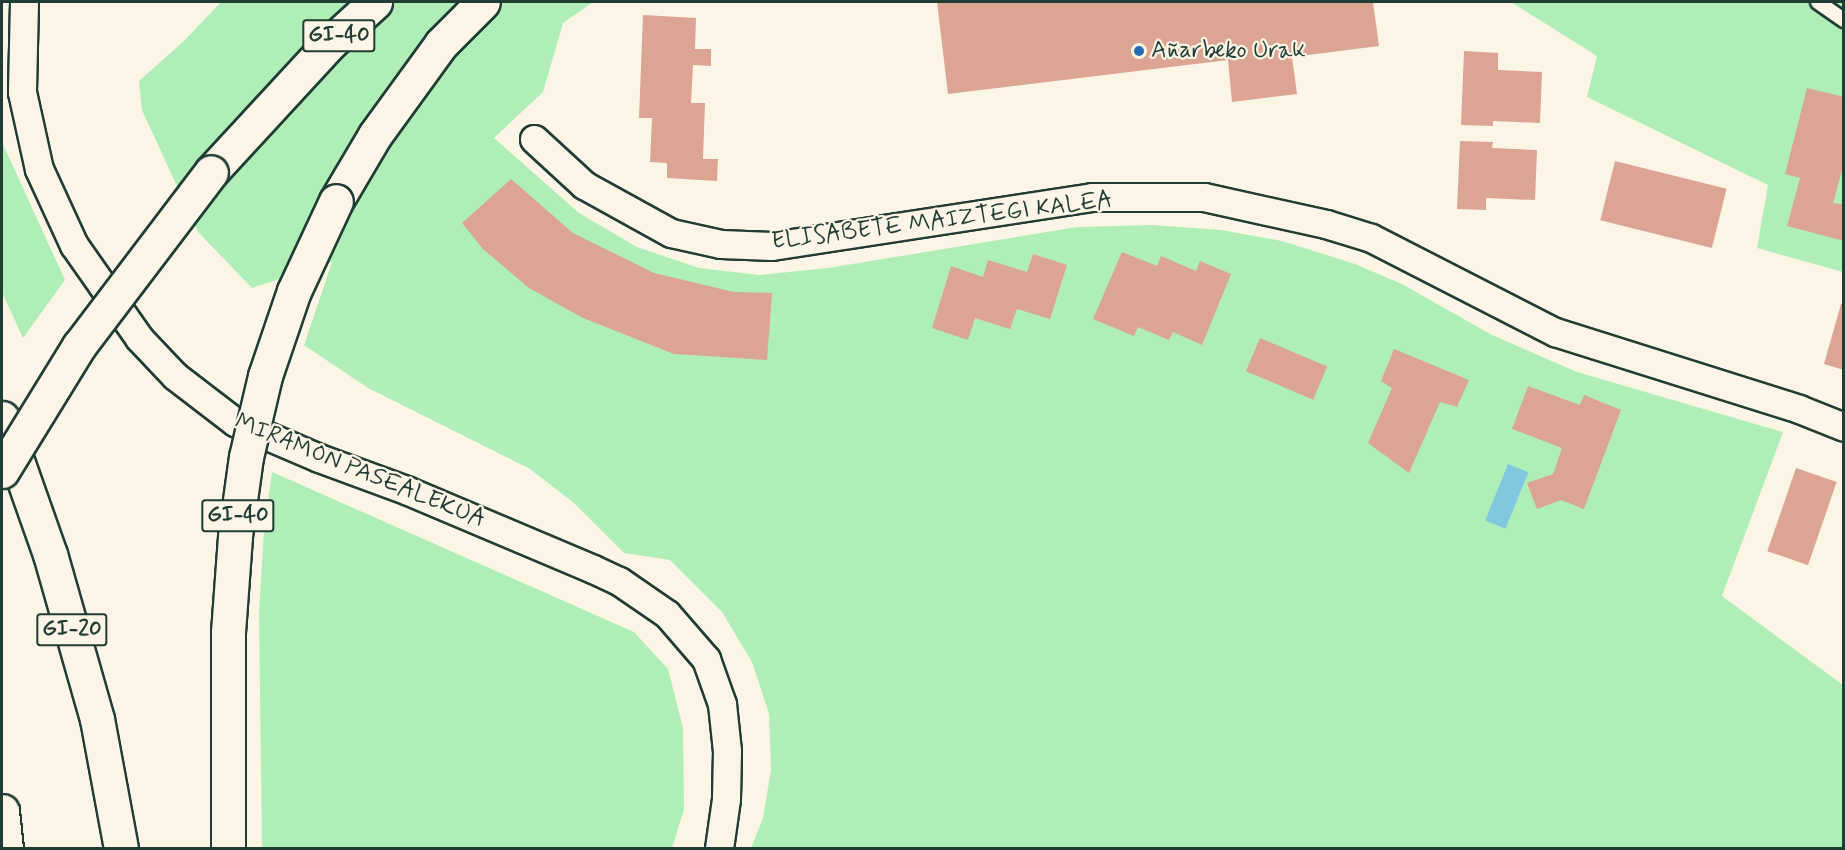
<!DOCTYPE html>
<meta charset="utf-8">
<style>
body{margin:0}
#map{position:relative;width:1845px;height:850px;overflow:hidden;background:#fcf5e5;font-family:Mynerve,sans-serif}
div>[style]{position:absolute}
.green>*{inset:0;background:#afefb7}
.water>*{inset:0;background:#80c8e0;transform-origin:0 0}
.building>*{inset:0;background:#dba493;transform-origin:0 0}
.roads{filter:drop-shadow(2px 0 #1f3d34) drop-shadow(-2px 0 #1f3d34) drop-shadow(0 2px #1f3d34) drop-shadow(0 -2px #1f3d34)}
.lane>*{height:14px;margin:-7px;padding:0 7px;transform-origin:7px;border-radius:7px;background:#fcf5e5}
.street>*{height:27px;margin:-13.5px;padding:0 13.5px;transform-origin:13.5px;border-radius:13.5px;background:#fcf5e5}
.highway>*{height:33px;margin:-16.5px;padding:0 16.5px;transform-origin:16.5px;border-radius:16.5px;background:#fcf5e5}
.bridges{filter:drop-shadow(2px 0 #1f3d34) drop-shadow(-2px 0 #1f3d34) drop-shadow(0 2px #1f3d34) drop-shadow(0 -2px #1f3d34)}
.highway-bridge>*{height:33px;margin:-16.5px;padding:0 16.5px;transform-origin:16.5px;border-radius:16.5px;background:#fcf5e5}
.dots>*{width:16px;height:16px;translate:-50% -50%;box-sizing:border-box;border:3px solid #fcf5e5;border-radius:50%}
span{translate:-50% -50%;white-space:nowrap;text-align:center;line-height:1.15;-webkit-text-stroke:4.5px #fcf5e5;paint-order:stroke}
.shield-label span{padding:2px 4px;background:#fcf5e5;border:2px solid;border-radius:4px;-webkit-text-stroke-width:0}
.shield-label{font-size:22px;color:#1f3d34;font-weight:700}
.poi-label{font-size:24px;color:#1f3d34}
.left{translate:0 -50%;text-align:left}
.street-label{font-size:24px;color:#1f3d34}
.frame{position:absolute;inset:0;border:3px solid #1f3d34;pointer-events:none}
</style>
<div id="map">
<div class="green">
<div style="clip-path:polygon(221px 2px,593px 2px,563px 23px,543px 92px,494px 138px,579px 213px,637px 247px,699px 268px,759px 275px,828px 268px,1077px 227px,1152px 225px,1221px 230px,1282px 241px,1355px 264px,1402px 284px,1492px 335px,1577px 372px,1783px 432px,1722px 596px,1843px 685px,1843px 848px,751px 848px,763px 818px,771px 770px,769px 714px,752px 662px,722px 612px,670px 560px,624px 553px,574px 503px,530px 469px,368px 388px,304px 345px,332px 262px,252px 288px,198px 232px,142px 110px,139px 81px,184px 41px)"></div>
<div style="clip-path:polygon(1511px 2px,1843px 2px,1843px 272px,1757px 248px,1768px 185px,1587px 97px,1597px 56px)"></div>
<div style="clip-path:polygon(2px 142px,65px 280px,23px 338px,2px 292px)"></div>
<div style="clip-path:polygon(272px 472px,634px 632px,668px 669px,683px 728px,684px 810px,672px 848px,262px 848px,259px 613px,264px 530px)"></div>
</div>
<div class="water">
<div style="left:1508px;top:464px;width:22px;height:61px;rotate:22deg"></div>
</div>
<div class="building">
<div style="clip-path:polygon(937px 2px,1373px 2px,1379px 46px,1292px 57px,1297px 94px,1232px 102px,1228px 60px,948px 94px)"></div>
<div style="clip-path:polygon(643px 15px,696px 18px,695px 49px,711px 49px,711px 66px,693px 65px,691px 103px,705px 103px,703px 159px,718px 159px,717px 181px,667px 178px,667px 163px,650px 162px,652px 118px,639px 118px)"></div>
<div style="clip-path:polygon(1464px 51px,1498px 53px,1498px 70px,1542px 72px,1540px 123px,1493px 121px,1493px 126px,1461px 125px)"></div>
<div style="clip-path:polygon(1807px 88px,1844px 97px,1844px 163px,1833px 203px,1844px 205px,1844px 241px,1787px 226px,1800px 178px,1785px 174px)"></div>
<div style="clip-path:polygon(1460px 141px,1493px 142px,1492px 148px,1537px 150px,1535px 200px,1486px 198px,1486px 210px,1457px 209px)"></div>
<div style="left:1615px;top:161px;width:115px;height:61px;rotate:14deg"></div>
<div style="clip-path:polygon(511px 179px,573px 233px,654px 273px,734px 292px,772px 293px,767px 360px,674px 354px,583px 318px,529px 288px,483px 249px,462px 223px)"></div>
<div style="clip-path:polygon(1122px 252px,1157px 266px,1161px 256px,1196px 271px,1200px 261px,1231px 274px,1202px 345px,1173px 332px,1169px 340px,1138px 327px,1134px 336px,1093px 319px)"></div>
<div style="clip-path:polygon(1033px 254px,1067px 265px,1050px 319px,1017px 309px,1010px 329px,975px 318px,968px 340px,932px 328px,951px 266px,983px 277px,988px 260px,1027px 272px)"></div>
<div style="clip-path:polygon(1841px 304px,1844px 304px,1844px 370px,1824px 364px)"></div>
<div style="left:1260px;top:338px;width:73px;height:36px;rotate:23deg"></div>
<div style="clip-path:polygon(1394px 349px,1469px 380px,1457px 407px,1440px 402px,1409px 473px,1368px 443px,1392px 388px,1381px 381px)"></div>
<div style="clip-path:polygon(1528px 386px,1580px 405px,1584px 395px,1621px 410px,1584px 509px,1561px 500px,1537px 509px,1527px 483px,1553px 474px,1562px 448px,1512px 429px)"></div>
<div style="left:1796px;top:468px;width:43px;height:88px;rotate:19deg"></div>
</div>
<div class="roads">
<div class="lane">
<div style="left:1818px;top:2px;width:32px;rotate:35deg"></div>
</div>
<div class="street">
<div style="left:24px;top:2px;width:90px;rotate:91.3deg"></div>
<div style="left:22px;top:92px;width:79px;rotate:77.6deg"></div>
<div style="left:39px;top:169px;width:84px;rotate:65.3deg"></div>
<div style="left:74px;top:245px;width:113px;rotate:55deg"></div>
<div style="left:139px;top:338px;width:52px;rotate:46.5deg"></div>
<div style="left:175px;top:376px;width:76px;rotate:37.5deg"></div>
<div style="left:235px;top:422px;width:91px;rotate:23.2deg"></div>
<div style="left:319px;top:458px;width:93px;rotate:20.2deg"></div>
<div style="left:406px;top:490px;width:203px;rotate:22.9deg"></div>
<div style="left:593px;top:569px;width:29px;rotate:25deg"></div>
<div style="left:619px;top:581px;width:58px;rotate:34.5deg"></div>
<div style="left:667px;top:614px;width:60px;rotate:49.1deg"></div>
<div style="left:706px;top:659px;width:48px;rotate:70.4deg"></div>
<div style="left:722px;top:704px;width:47px;rotate:83.9deg"></div>
<div style="left:727px;top:751px;width:48px;rotate:91.2deg"></div>
<div style="left:726px;top:799px;width:49px;rotate:98.1deg"></div>
<div style="left:534px;top:139px;width:68px;rotate:42.6deg"></div>
<div style="left:584px;top:185px;width:99px;rotate:28.9deg"></div>
<div style="left:671px;top:233px;width:51px;rotate:12.4deg"></div>
<div style="left:721px;top:244px;width:51px;rotate:2.2deg"></div>
<div style="left:772px;top:246px;width:324px;rotate:-8.7deg"></div>
<div style="left:1092px;top:197px;width:112px"></div>
<div style="left:1204px;top:197px;width:125px;rotate:12.5deg"></div>
<div style="left:1326px;top:224px;width:47px;rotate:17.3deg"></div>
<div style="left:1371px;top:238px;width:207px;rotate:27.1deg"></div>
<div style="left:1555px;top:332px;width:256px;rotate:17.5deg"></div>
<div style="left:1799px;top:409px;width:48px;rotate:21.8deg"></div>
</div>
<div class="highway">
<div style="left:211px;top:172px;width:176px;rotate:-47.3deg"></div>
<div style="left:330px;top:43px;width:61px;rotate:-42.3deg"></div>
<div style="left:336px;top:201px;width:77px;rotate:-59.4deg"></div>
<div style="left:375px;top:135px;width:112px;rotate:-54deg"></div>
<div style="left:441px;top:44px;width:59px;rotate:-45deg"></div>
<div style="left:2px;top:418px;width:144px;rotate:70.6deg"></div>
<div style="left:50px;top:554px;width:172px;rotate:74.1deg"></div>
<div style="left:97px;top:719px;width:131px;rotate:79.5deg"></div>
<div style="left:2px;top:811px;width:37px;rotate:84deg"></div>
</div>
</div>
<div class="bridges">
<div class="highway-bridge">
<div style="left:2px;top:471px;width:147px;rotate:-58.4deg"></div>
<div style="left:79px;top:346px;width:218px;rotate:-52.8deg"></div>
<div style="left:228px;top:848px;width:216px;rotate:-90deg"></div>
<div style="left:228px;top:632px;width:96px;rotate:-85.8deg"></div>
<div style="left:235px;top:536px;width:80px;rotate:-82.1deg"></div>
<div style="left:246px;top:457px;width:83px;rotate:-76.8deg"></div>
<div style="left:265px;top:376px;width:90px;rotate:-71.2deg"></div>
<div style="left:294px;top:291px;width:99px;rotate:-65deg"></div>
</div>
</div>
<div class="dots">
<div style="left:1139px;top:51px;background:#1f6fb2"></div>
</div>
<div class="shield-label">
<span style="left:339px;top:36px">GI-40</span>
<span style="left:238px;top:516px">GI-40</span>
<span style="left:72px;top:630px">GI-20</span>
</div>
<div class="poi-label">
<span class="left" style="left:1151px;top:51px">Añarbeko Urak</span>
</div>
<div class="street-label">
<span style="left:942px;top:221px;rotate:-7deg">ELISABETE MAIZTEGI KALEA</span>
<span style="left:360px;top:471px;rotate:22deg">MIRAMON PASEALEKUA</span>
</div>
<div class="frame"></div>
</div>
